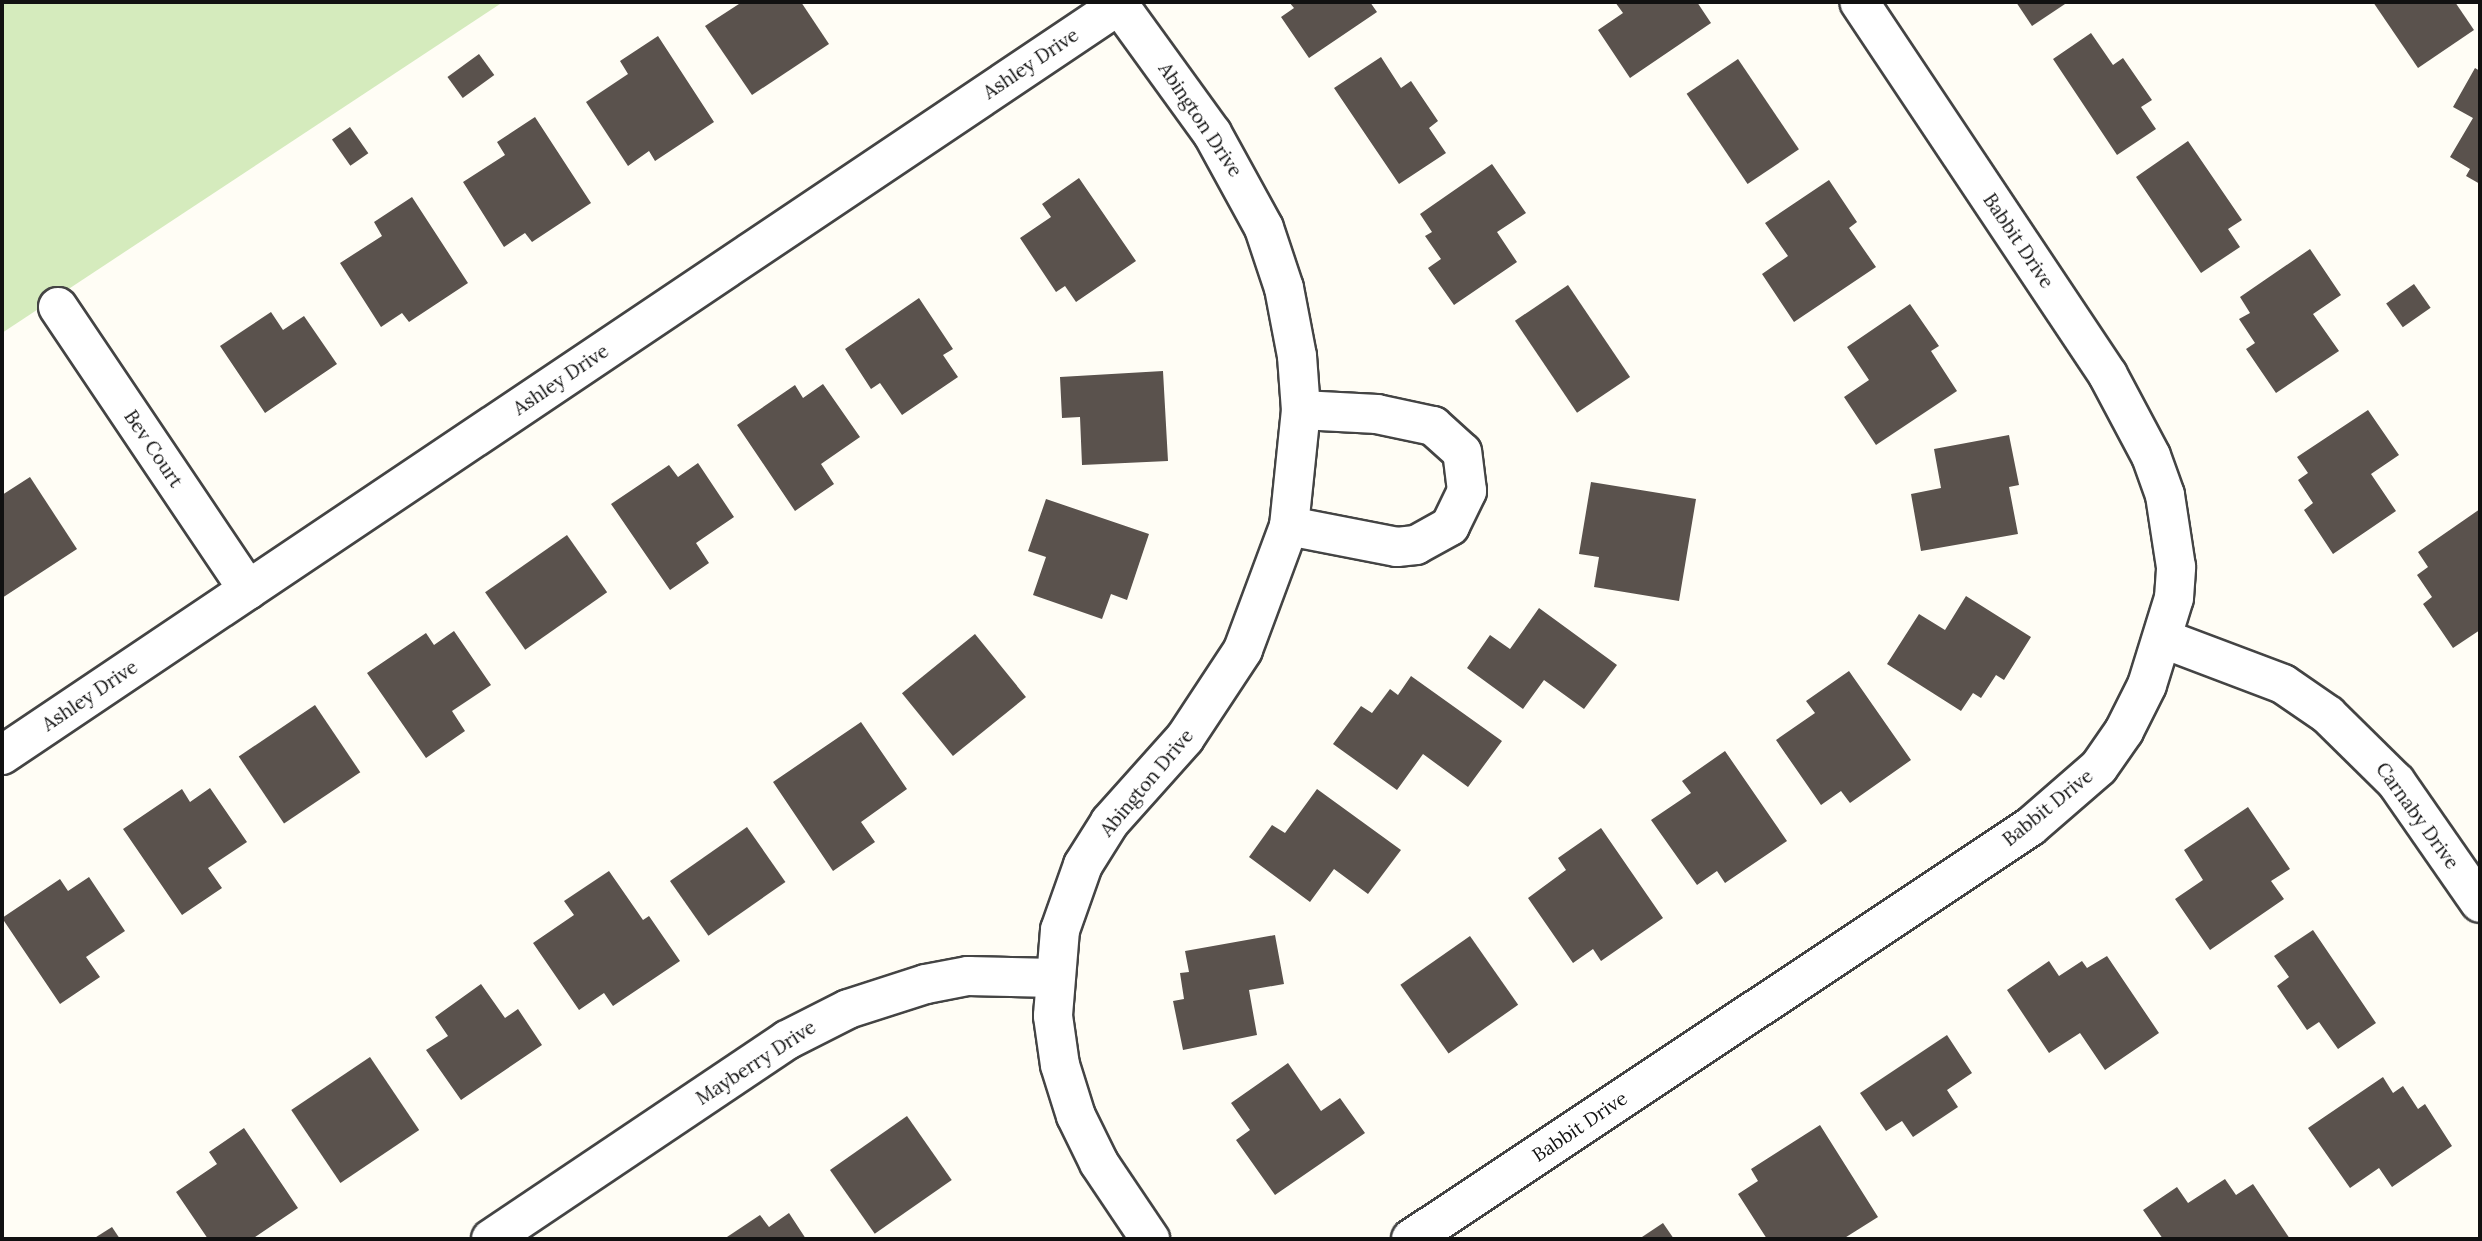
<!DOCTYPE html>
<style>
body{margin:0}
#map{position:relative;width:2482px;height:1241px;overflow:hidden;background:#fffdf5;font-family:Lora,serif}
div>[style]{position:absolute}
.green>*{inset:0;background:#d5ebbd}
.building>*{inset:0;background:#5a524d;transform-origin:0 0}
.roads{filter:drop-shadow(2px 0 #444) drop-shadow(-2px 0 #444) drop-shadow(0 2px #444) drop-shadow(0 -2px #444)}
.street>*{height:38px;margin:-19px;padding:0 19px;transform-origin:19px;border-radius:19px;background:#fff}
span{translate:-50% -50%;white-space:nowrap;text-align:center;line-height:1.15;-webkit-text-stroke:7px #fff;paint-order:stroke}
.street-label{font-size:19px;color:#111}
.frame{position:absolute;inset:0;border:4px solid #111;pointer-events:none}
</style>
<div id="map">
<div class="green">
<div style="clip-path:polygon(2px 2px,503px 2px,2px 333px)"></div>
</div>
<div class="building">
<div style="clip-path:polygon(742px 2px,801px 2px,829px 44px,752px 95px,705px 26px)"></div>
<div style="clip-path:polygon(1289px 2px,1370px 2px,1377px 12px,1309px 58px,1281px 17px,1294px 8px)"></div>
<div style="clip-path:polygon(1615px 2px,1697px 2px,1711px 23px,1630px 78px,1598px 30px,1623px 13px)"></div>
<div style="clip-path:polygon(2016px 2px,2068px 2px,2032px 26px)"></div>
<div style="clip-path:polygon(2373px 2px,2455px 2px,2474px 30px,2418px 68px)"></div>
<div style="clip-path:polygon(2091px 33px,2113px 65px,2123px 58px,2152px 100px,2141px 107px,2156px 129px,2117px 155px,2053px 59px)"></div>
<div style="clip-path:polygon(658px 36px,714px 122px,655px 161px,649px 151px,628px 166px,586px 102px,628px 74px,620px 61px)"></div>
<div style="left:479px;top:54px;width:26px;height:39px;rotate:54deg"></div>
<div style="clip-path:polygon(1381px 57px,1401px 88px,1411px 81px,1438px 121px,1429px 128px,1446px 153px,1399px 184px,1334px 88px)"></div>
<div style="left:1738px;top:59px;width:109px;height:62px;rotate:56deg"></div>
<div style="clip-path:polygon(2475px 68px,2480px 71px,2480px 184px,2466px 176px,2470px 169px,2450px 157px,2473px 118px,2453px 107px)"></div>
<div style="clip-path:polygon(535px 117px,591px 203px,532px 242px,525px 233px,504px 247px,463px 182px,505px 155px,497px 142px)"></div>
<div style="left:350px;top:127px;width:32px;height:22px;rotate:55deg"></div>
<div style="clip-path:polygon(2188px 141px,2242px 220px,2228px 229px,2240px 247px,2201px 273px,2136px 177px)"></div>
<div style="clip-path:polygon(1492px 164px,1526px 213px,1497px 232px,1517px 262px,1454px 305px,1428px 268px,1441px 259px,1425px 236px,1432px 232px,1420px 214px)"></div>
<div style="clip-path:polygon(1079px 178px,1136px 261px,1076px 302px,1065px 286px,1056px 292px,1020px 238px,1051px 217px,1042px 204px)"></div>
<div style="clip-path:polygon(1829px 180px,1857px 222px,1849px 228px,1876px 267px,1794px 322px,1762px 274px,1788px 256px,1765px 223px)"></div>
<div style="clip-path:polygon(412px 197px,468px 283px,409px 322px,402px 313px,381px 327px,340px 263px,382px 236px,374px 222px)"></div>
<div style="clip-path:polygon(2310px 249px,2341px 295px,2313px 314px,2339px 351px,2276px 393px,2246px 349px,2255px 343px,2239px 319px,2250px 313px,2240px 297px)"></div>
<div style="left:2414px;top:284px;width:29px;height:34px;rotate:55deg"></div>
<div style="left:1568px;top:285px;width:111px;height:64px;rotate:56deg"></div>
<div style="clip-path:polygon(919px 298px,953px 349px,943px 355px,958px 377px,902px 415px,880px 383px,871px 389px,845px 349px)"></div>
<div style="clip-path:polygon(1910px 304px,1939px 346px,1931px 351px,1957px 391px,1876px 445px,1844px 397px,1869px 380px,1847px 347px)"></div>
<div style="clip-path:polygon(271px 312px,283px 330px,304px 316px,337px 364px,265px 413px,220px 346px)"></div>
<div style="clip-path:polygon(1163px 371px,1168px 461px,1082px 465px,1080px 417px,1062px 418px,1060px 377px)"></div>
<div style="clip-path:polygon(823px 384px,860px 437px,821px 464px,834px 484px,795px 511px,737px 425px,795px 385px,803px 398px)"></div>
<div style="clip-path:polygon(2368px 410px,2399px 455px,2371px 474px,2396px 511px,2333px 554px,2304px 510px,2313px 503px,2298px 480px,2308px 473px,2297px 457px)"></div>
<div style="clip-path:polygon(2009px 435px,2019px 485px,2009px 487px,2018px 534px,1921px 551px,1911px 494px,1941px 488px,1934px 449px)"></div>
<div style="clip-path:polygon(698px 463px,734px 517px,696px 543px,709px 563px,670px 590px,611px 504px,669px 465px,678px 477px)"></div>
<div style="clip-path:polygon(30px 477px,77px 549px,2px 598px,2px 495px)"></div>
<div style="clip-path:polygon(1591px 482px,1696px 499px,1679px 601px,1594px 587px,1599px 557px,1579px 554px)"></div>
<div style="clip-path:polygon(1046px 499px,1149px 534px,1127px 600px,1111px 594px,1102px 619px,1033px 595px,1046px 557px,1028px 551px)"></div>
<div style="clip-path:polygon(2480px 509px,2480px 630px,2453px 648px,2423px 604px,2432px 597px,2417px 575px,2428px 567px,2418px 552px)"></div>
<div style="left:567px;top:535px;width:70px;height:100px;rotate:55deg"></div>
<div style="clip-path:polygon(1966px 596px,2031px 637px,2004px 680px,1996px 675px,1981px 698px,1973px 693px,1961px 711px,1887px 664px,1919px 614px,1945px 630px)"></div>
<div style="clip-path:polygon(1539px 608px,1617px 665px,1584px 709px,1544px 680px,1523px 709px,1467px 668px,1490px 635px,1510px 649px)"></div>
<div style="clip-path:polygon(454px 631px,491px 685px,452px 711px,465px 731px,426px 758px,367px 673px,426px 633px,434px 645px)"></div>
<div style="left:975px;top:634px;width:81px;height:94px;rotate:51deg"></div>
<div style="clip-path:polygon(1849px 671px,1911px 760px,1850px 803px,1841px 791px,1821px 805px,1776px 740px,1815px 713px,1806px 701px)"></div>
<div style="clip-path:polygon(1411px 676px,1502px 741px,1468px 787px,1423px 754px,1397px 790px,1333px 744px,1361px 706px,1372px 713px,1390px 689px,1398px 695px)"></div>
<div style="left:315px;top:705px;width:81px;height:92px;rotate:56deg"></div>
<div style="clip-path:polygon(861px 722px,907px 789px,861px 822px,875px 842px,833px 871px,773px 782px)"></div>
<div style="clip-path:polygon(1725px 751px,1787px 841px,1725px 883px,1717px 871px,1697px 885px,1651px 820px,1691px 793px,1682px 781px)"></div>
<div style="clip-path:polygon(210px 788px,247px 842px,208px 868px,222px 888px,182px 915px,123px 829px,182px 789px,190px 802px)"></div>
<div style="clip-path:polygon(1317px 789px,1401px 850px,1368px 894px,1334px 869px,1310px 902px,1249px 857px,1272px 825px,1285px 833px)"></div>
<div style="clip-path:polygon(2248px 807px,2290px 869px,2271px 881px,2284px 899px,2210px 950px,2175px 899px,2203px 880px,2184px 850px)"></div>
<div style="left:747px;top:827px;width:67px;height:94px;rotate:55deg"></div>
<div style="clip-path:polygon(1601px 828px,1663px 918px,1601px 961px,1593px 949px,1573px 963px,1528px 898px,1566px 870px,1558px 858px)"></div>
<div style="clip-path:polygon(609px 871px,643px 920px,649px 916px,680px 961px,613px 1006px,604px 993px,579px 1010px,533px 943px,574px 915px,564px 901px)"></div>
<div style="clip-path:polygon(89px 877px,125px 931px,86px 957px,100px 977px,60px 1004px,2px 918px,60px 879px,68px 891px)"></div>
<div style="clip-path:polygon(2313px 930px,2376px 1023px,2338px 1049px,2319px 1022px,2307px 1030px,2277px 986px,2289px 977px,2274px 956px)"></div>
<div style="clip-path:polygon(1275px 935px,1284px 984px,1249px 990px,1257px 1035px,1183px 1050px,1173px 1001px,1184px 999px,1180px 973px,1189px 972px,1185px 951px)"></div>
<div style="left:1470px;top:936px;width:84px;height:85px;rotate:55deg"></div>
<div style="clip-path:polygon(2107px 956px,2159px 1033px,2105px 1070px,2080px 1033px,2049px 1053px,2007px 990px,2049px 961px,2059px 976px,2082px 961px,2087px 968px)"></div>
<div style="clip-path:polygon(481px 984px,505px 1018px,518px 1009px,542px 1045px,461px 1100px,426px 1050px,448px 1036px,435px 1017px)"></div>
<div style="clip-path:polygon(1947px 1035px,1972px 1073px,1947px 1090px,1958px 1107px,1913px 1137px,1902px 1121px,1886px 1131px,1860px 1093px)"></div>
<div style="left:370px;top:1057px;width:88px;height:95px;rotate:56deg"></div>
<div style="clip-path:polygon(1288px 1063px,1321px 1111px,1340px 1098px,1365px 1133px,1275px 1195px,1236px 1140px,1250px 1130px,1231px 1103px)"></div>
<div style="clip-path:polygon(2383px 1077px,2393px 1093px,2403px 1086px,2418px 1109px,2425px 1104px,2452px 1146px,2392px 1187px,2379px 1168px,2350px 1188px,2308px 1128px)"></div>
<div style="left:907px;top:1116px;width:78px;height:94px;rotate:55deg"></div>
<div style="clip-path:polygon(1820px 1125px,1878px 1217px,1843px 1239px,1767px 1239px,1738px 1194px,1758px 1181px,1751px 1169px)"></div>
<div style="clip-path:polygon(244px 1128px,298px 1208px,252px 1239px,208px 1239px,176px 1192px,217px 1164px,209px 1152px)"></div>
<div style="clip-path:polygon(2225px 1179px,2236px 1195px,2253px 1184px,2290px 1239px,2163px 1239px,2143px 1210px,2177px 1187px,2188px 1203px)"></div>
<div style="clip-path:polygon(789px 1213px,806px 1239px,724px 1239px,760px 1215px,769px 1227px)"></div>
<div style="clip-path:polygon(1663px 1223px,1674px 1239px,1639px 1239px)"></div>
<div style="clip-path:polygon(112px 1227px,120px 1239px,93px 1239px)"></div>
</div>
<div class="roads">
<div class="street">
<div style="left:1117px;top:2px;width:162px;rotate:54.1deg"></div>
<div style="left:1212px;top:133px;width:108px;rotate:61.3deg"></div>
<div style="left:1264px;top:228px;width:63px;rotate:71.6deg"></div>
<div style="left:1284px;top:288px;width:69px;rotate:79.2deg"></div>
<div style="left:1297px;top:356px;width:54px;rotate:85.8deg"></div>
<div style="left:1301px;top:410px;width:117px;rotate:95.9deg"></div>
<div style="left:1289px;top:526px;width:132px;rotate:110.4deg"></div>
<div style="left:1243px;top:650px;width:105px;rotate:123.4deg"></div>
<div style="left:1185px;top:738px;width:113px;rotate:131.8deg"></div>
<div style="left:1110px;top:822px;width:51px;rotate:122.1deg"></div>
<div style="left:1083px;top:865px;width:69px;rotate:109.5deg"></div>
<div style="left:1060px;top:930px;width:86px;rotate:94.7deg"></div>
<div style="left:1053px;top:1016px;width:49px;rotate:81.9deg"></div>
<div style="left:1060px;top:1065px;width:53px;rotate:72.6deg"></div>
<div style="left:1076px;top:1116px;width:52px;rotate:63.9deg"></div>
<div style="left:1099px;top:1163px;width:92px;rotate:56.1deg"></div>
<div style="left:58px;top:307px;width:341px;rotate:56.1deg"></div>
<div style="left:1289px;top:526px;width:110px;rotate:11deg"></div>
<div style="left:1397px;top:547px;width:19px;rotate:-6deg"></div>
<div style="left:1416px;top:545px;width:39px;rotate:-29deg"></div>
<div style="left:1450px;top:526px;width:39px;rotate:-64deg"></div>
<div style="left:1467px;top:491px;width:39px;rotate:-97deg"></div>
<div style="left:1462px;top:452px;width:39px;rotate:-138deg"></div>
<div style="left:1433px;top:426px;width:57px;rotate:-167.9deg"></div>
<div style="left:1377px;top:414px;width:76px;rotate:-177deg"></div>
<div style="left:2164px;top:639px;width:127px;rotate:20.7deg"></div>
<div style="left:2283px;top:684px;width:55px;rotate:34.6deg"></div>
<div style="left:2328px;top:715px;width:95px;rotate:44.6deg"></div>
<div style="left:2396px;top:782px;width:147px;rotate:55.2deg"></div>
<div style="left:2px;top:755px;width:1345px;rotate:-33.88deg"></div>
<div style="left:491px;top:1239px;width:357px;rotate:-33.9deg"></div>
<div style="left:787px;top:1040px;width:68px;rotate:-26.9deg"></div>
<div style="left:848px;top:1009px;width:82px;rotate:-17.8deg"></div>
<div style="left:926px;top:984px;width:43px;rotate:-10.8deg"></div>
<div style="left:968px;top:976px;width:86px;rotate:1.3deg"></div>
<div style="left:1411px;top:1239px;width:744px;rotate:-33.65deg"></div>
<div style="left:2030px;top:827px;width:91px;rotate:-41deg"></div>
<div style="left:2099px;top:767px;width:44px;rotate:-55.2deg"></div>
<div style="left:2124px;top:731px;width:51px;rotate:-63.4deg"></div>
<div style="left:2147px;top:685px;width:91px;rotate:-72.8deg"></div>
<div style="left:2174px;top:598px;width:31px;rotate:-86deg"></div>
<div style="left:2176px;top:567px;width:73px;rotate:-98.7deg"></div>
<div style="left:2165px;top:495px;width:41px;rotate:-109.7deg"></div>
<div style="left:2151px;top:456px;width:92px;rotate:-118deg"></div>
<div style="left:2108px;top:375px;width:448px;rotate:-123.7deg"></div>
</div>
</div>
<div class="street-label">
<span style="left:1031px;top:64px;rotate:-34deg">Ashley Drive</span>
<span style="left:1200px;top:120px;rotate:56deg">Abington Drive</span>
<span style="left:2018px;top:241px;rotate:56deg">Babbit Drive</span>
<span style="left:561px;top:380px;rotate:-34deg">Ashley Drive</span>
<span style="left:153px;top:449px;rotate:56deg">Bev Court</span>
<span style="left:90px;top:696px;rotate:-34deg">Ashley Drive</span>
<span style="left:1147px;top:783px;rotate:-50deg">Abington Drive</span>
<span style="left:2048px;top:808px;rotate:-39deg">Babbit Drive</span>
<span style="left:2417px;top:816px;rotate:54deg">Carnaby Drive</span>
<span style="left:756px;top:1063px;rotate:-33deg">Mayberry Drive</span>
<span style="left:1580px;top:1127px;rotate:-34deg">Babbit Drive</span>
</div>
<div class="frame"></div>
</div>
